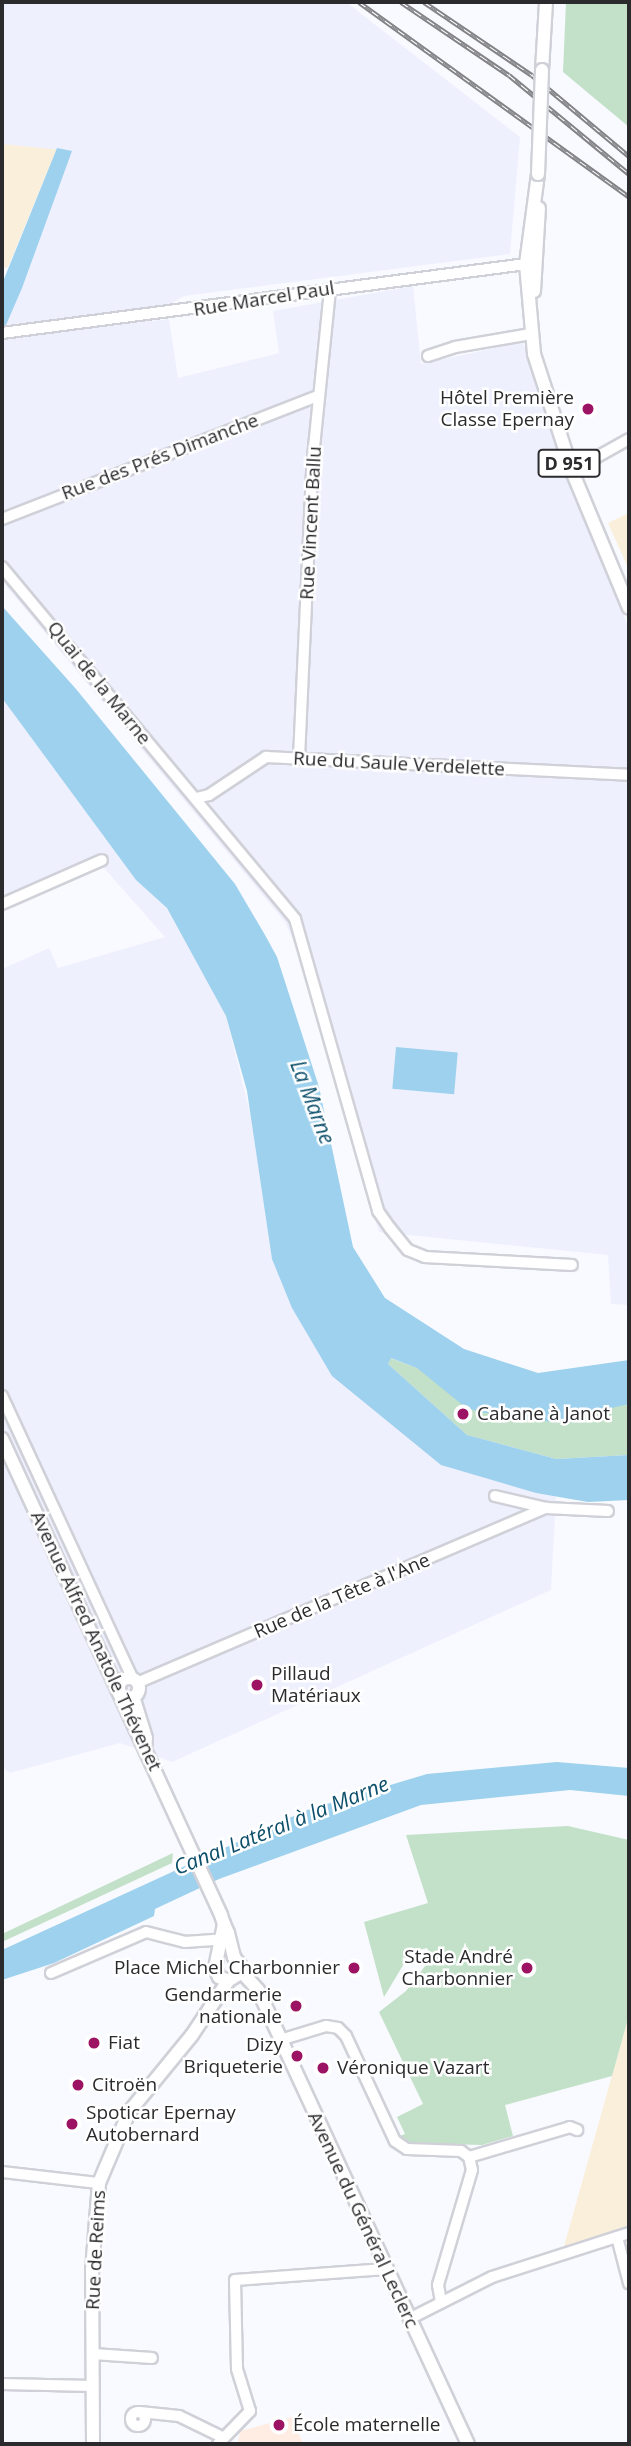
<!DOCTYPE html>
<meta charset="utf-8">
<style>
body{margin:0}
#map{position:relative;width:631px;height:2446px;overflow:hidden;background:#f9faff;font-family:"Open Sans",sans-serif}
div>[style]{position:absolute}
.commercial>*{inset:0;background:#faefda}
.built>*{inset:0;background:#eff0fe}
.education>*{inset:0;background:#ffece2}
.green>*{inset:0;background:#c3e0c8}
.water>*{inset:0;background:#9dd1ed;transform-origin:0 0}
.roads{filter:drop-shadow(2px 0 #d0d1d8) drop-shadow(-2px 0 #d0d1d8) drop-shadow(0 2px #d0d1d8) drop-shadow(0 -2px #d0d1d8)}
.minor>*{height:10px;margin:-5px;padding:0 5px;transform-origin:5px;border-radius:5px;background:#fff}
.minor>.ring{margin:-5px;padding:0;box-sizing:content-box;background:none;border:10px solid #fff;border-radius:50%}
.major>*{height:12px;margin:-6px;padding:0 6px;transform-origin:6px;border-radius:6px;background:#fff}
.major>.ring{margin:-6px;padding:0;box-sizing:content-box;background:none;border:12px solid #fff;border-radius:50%}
.rail>*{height:5px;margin-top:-2.5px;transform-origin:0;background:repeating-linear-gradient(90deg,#fff 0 8px,#838387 0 16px);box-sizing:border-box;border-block:2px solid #838387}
.bridges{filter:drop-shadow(2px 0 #d0d1d8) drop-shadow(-2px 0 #d0d1d8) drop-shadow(0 2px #d0d1d8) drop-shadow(0 -2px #d0d1d8)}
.major-bridge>*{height:12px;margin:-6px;padding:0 6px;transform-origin:6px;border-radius:6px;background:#fff}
.dots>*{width:19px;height:19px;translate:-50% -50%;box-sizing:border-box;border:4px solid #fff;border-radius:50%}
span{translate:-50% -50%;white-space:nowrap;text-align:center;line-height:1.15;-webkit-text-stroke:5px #fff;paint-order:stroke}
.shield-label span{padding:2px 5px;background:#fff;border:2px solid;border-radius:5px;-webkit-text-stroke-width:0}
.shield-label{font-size:18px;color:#2b2b2e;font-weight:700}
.street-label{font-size:19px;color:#2b2b2e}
.poi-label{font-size:19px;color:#2b2b2e}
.right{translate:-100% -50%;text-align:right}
.left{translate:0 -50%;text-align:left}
.water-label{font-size:21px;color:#0c4f6b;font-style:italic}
.frame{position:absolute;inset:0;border:4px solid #2b2b2e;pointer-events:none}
</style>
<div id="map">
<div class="commercial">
<div style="clip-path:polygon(2px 144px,57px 148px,8px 267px,2px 268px)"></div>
<div style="clip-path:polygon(629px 513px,629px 570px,608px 523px)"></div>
<div style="clip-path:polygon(629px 2015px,629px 2300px,615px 2241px,561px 2257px)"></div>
</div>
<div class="built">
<div style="clip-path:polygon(2px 2px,346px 2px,520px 137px,510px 254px,184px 296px,167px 306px,6px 325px,71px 151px,2px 144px)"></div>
<div style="clip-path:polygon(413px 286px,421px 364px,523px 342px,571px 489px,629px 629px,629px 1305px,611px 1304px,608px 1255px,379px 1232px,298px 951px,285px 922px,2px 581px,2px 338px,169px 319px,178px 378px,279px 353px,273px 311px)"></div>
<div style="clip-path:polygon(2px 698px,136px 880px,167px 908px,201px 964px,226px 1016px,256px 1137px,536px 1493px,556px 1496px,551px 1590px,172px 1762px,120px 1743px,10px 1773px,2px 1767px,2px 969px,49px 948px,58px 968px,165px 937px,96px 859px,2px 899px)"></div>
</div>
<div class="education">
<div style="clip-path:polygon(292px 2417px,303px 2444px,238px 2444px,240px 2431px)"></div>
</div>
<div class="green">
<div style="clip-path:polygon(566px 2px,629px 2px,629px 127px,563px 72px)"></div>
<div style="clip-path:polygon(390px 1358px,417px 1368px,436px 1382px,596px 1410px,629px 1404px,629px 1455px,556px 1459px,467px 1435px,388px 1364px)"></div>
<div style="clip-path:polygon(568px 1826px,629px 1840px,629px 2015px,612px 2076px,505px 2105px,513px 2136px,482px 2145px,407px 2143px,400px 2136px,405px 2134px,397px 2117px,423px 2104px,379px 2012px,406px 1991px,432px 1957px,427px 1948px,411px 1952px,384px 1997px,364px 1922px,428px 1903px,406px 1835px)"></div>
<div style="clip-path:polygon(173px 1853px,172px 1863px,2px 1942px,2px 1934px)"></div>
</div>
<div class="water">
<div style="clip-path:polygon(57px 148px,72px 151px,22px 288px,6px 325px,2px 325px,2px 284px)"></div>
<div style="clip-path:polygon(2px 606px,76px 689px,235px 884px,265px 935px,277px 957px,319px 1087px,353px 1247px,385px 1298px,464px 1349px,538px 1373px,629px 1360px,629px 1404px,552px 1422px,479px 1412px,465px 1407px,417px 1368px,391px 1358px,388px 1364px,467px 1435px,556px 1459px,629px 1455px,629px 1500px,588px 1502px,536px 1493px,441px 1465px,332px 1376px,292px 1308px,272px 1259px,247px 1091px,226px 1016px,167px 908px,136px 880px,2px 698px)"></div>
<div style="left:396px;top:1047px;width:62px;height:42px;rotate:5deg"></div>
<div style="clip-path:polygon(557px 1762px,629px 1768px,629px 1796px,570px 1790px,421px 1805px,219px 1879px,155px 1909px,154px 1916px,54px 1963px,2px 1980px,2px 1950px,307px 1810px,427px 1774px)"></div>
</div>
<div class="roads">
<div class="minor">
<div style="left:2px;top:333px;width:529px;rotate:-7.5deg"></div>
<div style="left:428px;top:356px;width:28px;rotate:-18deg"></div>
<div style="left:455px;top:347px;width:77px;rotate:-9.7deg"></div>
<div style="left:572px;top:471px;width:65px;rotate:-29.3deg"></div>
<div style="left:2px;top:519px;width:339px;rotate:-21.3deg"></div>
<div style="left:2px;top:567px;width:458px;rotate:50.2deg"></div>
<div style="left:295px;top:919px;width:304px;rotate:74.1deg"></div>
<div style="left:378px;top:1211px;width:21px;rotate:55deg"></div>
<div style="left:390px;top:1228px;width:28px;rotate:51deg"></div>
<div style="left:408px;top:1250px;width:18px;rotate:22deg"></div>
<div style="left:425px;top:1257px;width:147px;rotate:3.1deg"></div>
<div style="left:299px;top:758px;width:291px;rotate:-87.4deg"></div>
<div style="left:312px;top:467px;width:179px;rotate:-84.2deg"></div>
<div style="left:196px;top:798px;width:13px;rotate:-13deg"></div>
<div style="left:209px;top:795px;width:69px;rotate:-33.7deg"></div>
<div style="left:266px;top:757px;width:363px;rotate:2.8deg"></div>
<div style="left:2px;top:904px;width:109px;rotate:-23.7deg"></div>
<div style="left:2px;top:1396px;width:312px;rotate:65.2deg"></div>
<div style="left:495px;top:1496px;width:52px;rotate:13.2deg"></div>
<div style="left:546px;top:1508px;width:62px;rotate:2.8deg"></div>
<div style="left:137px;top:1683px;width:445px;rotate:-23.2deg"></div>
<div style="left:134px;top:1696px;width:44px;rotate:72.8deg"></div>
<div style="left:147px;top:1738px;width:11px;rotate:95deg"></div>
<div style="left:51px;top:1973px;width:103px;rotate:-23.3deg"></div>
<div style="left:146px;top:1932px;width:40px;rotate:14.4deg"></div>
<div style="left:185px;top:1942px;width:39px;rotate:-4deg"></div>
<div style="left:280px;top:2040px;width:48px;rotate:-16.9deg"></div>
<div style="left:326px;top:2026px;width:12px;rotate:9deg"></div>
<div style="left:338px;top:2028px;width:11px;rotate:45deg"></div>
<div style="left:346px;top:2036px;width:116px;rotate:65deg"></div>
<div style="left:395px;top:2141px;width:14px;rotate:34deg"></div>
<div style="left:407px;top:2149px;width:54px;rotate:2.1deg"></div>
<div style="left:461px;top:2151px;width:10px;rotate:37deg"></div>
<div style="left:469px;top:2157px;width:13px;rotate:77deg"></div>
<div style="left:472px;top:2170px;width:120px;rotate:106.5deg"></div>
<div style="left:438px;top:2285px;width:17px;rotate:80deg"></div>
<div style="left:469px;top:2157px;width:105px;rotate:-16.5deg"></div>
<div style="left:570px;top:2127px;width:8px;rotate:23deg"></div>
<div style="left:2px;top:2172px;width:98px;rotate:6.5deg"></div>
<div style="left:617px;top:2237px;width:48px;rotate:75.4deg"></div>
<div style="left:409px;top:2319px;width:93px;rotate:-26.8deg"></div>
<div style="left:492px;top:2277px;width:144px;rotate:-17.8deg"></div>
<div style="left:93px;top:2354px;width:59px;rotate:3.9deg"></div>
<div style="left:2px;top:2384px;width:91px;rotate:1.3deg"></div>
<div style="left:140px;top:2412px;width:39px;rotate:6deg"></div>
<div style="left:179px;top:2416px;width:48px;rotate:26deg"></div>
<div class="ring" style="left:131px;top:2412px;width:4px;height:4px"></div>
<div style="left:218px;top:2444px;width:46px;rotate:-45.9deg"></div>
<div style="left:250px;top:2411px;width:44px;rotate:-107.2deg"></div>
<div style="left:237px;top:2369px;width:89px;rotate:-91.3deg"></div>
<div style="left:235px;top:2280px;width:151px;rotate:-4.2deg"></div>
</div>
<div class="major">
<div style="left:542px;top:70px;width:68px;rotate:-86.6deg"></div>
<div style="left:538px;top:174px;width:91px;rotate:97.6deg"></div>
<div style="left:526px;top:264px;width:90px;rotate:84.9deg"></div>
<div style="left:534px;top:354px;width:123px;rotate:72deg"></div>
<div style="left:572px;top:471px;width:148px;rotate:67.4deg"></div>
<div style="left:534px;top:291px;width:83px;rotate:-86.6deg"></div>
<div style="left:2px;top:1439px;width:524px;rotate:65.29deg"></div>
<div style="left:221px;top:1915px;width:9px;rotate:72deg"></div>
<div style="left:224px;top:1924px;width:10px;rotate:66deg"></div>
<div style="left:228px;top:1933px;width:25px;rotate:76deg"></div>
<div style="left:234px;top:1957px;width:10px;rotate:53deg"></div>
<div style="left:240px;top:1965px;width:9px;rotate:96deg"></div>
<div style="left:239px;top:1974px;width:13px;rotate:148deg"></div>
<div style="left:228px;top:1981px;width:10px;rotate:-156deg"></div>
<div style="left:219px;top:1977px;width:10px;rotate:-114deg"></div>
<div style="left:215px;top:1968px;width:45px;rotate:-78.4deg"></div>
<div class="ring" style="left:119px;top:1678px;width:8px;height:8px"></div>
<div style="left:240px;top:1970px;width:27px;rotate:48deg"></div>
<div style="left:258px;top:1990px;width:500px;rotate:65.18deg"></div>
<div style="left:93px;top:2444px;width:174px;rotate:-90.3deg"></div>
<div style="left:92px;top:2270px;width:87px;rotate:-85.4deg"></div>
<div style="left:99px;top:2183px;width:77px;rotate:-67.1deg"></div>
<div style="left:129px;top:2112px;width:99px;rotate:-50.7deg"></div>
<div style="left:192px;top:2035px;width:65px;rotate:-56.3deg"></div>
</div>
</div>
<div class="rail">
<div style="left:359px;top:2px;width:333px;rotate:35.8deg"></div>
<div style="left:401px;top:2px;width:130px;rotate:34.1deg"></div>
<div style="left:509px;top:75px;width:156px;rotate:39.5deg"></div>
<div style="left:424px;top:2px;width:130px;rotate:34.1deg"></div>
<div style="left:532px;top:75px;width:126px;rotate:39.9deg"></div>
</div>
<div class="bridges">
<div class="major-bridge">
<div style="left:538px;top:174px;width:104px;rotate:-87.8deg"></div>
</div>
</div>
<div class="dots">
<div style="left:588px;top:409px;background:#9c1363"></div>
<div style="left:463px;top:1414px;background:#9c1363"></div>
<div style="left:257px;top:1685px;background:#9c1363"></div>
<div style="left:354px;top:1968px;background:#9c1363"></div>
<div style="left:527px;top:1968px;background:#9c1363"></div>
<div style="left:296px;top:2006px;background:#9c1363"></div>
<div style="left:94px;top:2043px;background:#9c1363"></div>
<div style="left:297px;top:2056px;background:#9c1363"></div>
<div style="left:323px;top:2068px;background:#9c1363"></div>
<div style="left:78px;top:2085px;background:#9c1363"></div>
<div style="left:72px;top:2124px;background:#9c1363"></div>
<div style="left:279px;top:2425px;background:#9c1363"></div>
</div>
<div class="shield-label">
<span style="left:569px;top:463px">D 951</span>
</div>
<div class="street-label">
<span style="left:264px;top:299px;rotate:-9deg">Rue Marcel Paul</span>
<span style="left:160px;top:457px;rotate:-21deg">Rue des Prés Dimanche</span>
<span style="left:311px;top:523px;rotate:-87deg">Rue Vincent Ballu</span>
<span style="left:99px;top:683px;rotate:51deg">Quai de la Marne</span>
<span style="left:399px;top:764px;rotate:3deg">Rue du Saule Verdelette</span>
<span style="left:342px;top:1596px;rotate:-23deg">Rue de la Tête à l'Ane</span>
<span style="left:96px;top:1641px;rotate:65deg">Avenue Alfred Anatole Thévenet</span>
<span style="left:363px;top:2220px;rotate:65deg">Avenue du Général Leclerc</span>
<span style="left:96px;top:2250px;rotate:-87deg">Rue de Reims</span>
</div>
<div class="poi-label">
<span class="right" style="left:574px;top:409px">Hôtel Première<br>Classe Epernay</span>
<span class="left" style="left:477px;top:1414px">Cabane à Janot</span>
<span class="left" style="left:271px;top:1685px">Pillaud<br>Matériaux</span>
<span class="right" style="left:513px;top:1968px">Stade André<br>Charbonnier</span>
<span class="right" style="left:340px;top:1968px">Place Michel Charbonnier</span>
<span class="right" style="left:282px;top:2006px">Gendarmerie<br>nationale</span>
<span class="left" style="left:108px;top:2043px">Fiat</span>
<span class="right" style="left:283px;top:2056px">Dizy<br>Briqueterie</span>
<span class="left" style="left:337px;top:2068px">Véronique Vazart</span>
<span class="left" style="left:92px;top:2085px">Citroën</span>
<span class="left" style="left:86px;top:2124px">Spoticar Epernay<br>Autobernard</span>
<span class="left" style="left:293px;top:2425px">École maternelle</span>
</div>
<div class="water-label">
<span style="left:313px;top:1102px;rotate:69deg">La Marne</span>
<span style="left:281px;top:1825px;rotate:-22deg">Canal Latéral à la Marne</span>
</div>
<div class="frame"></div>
</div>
